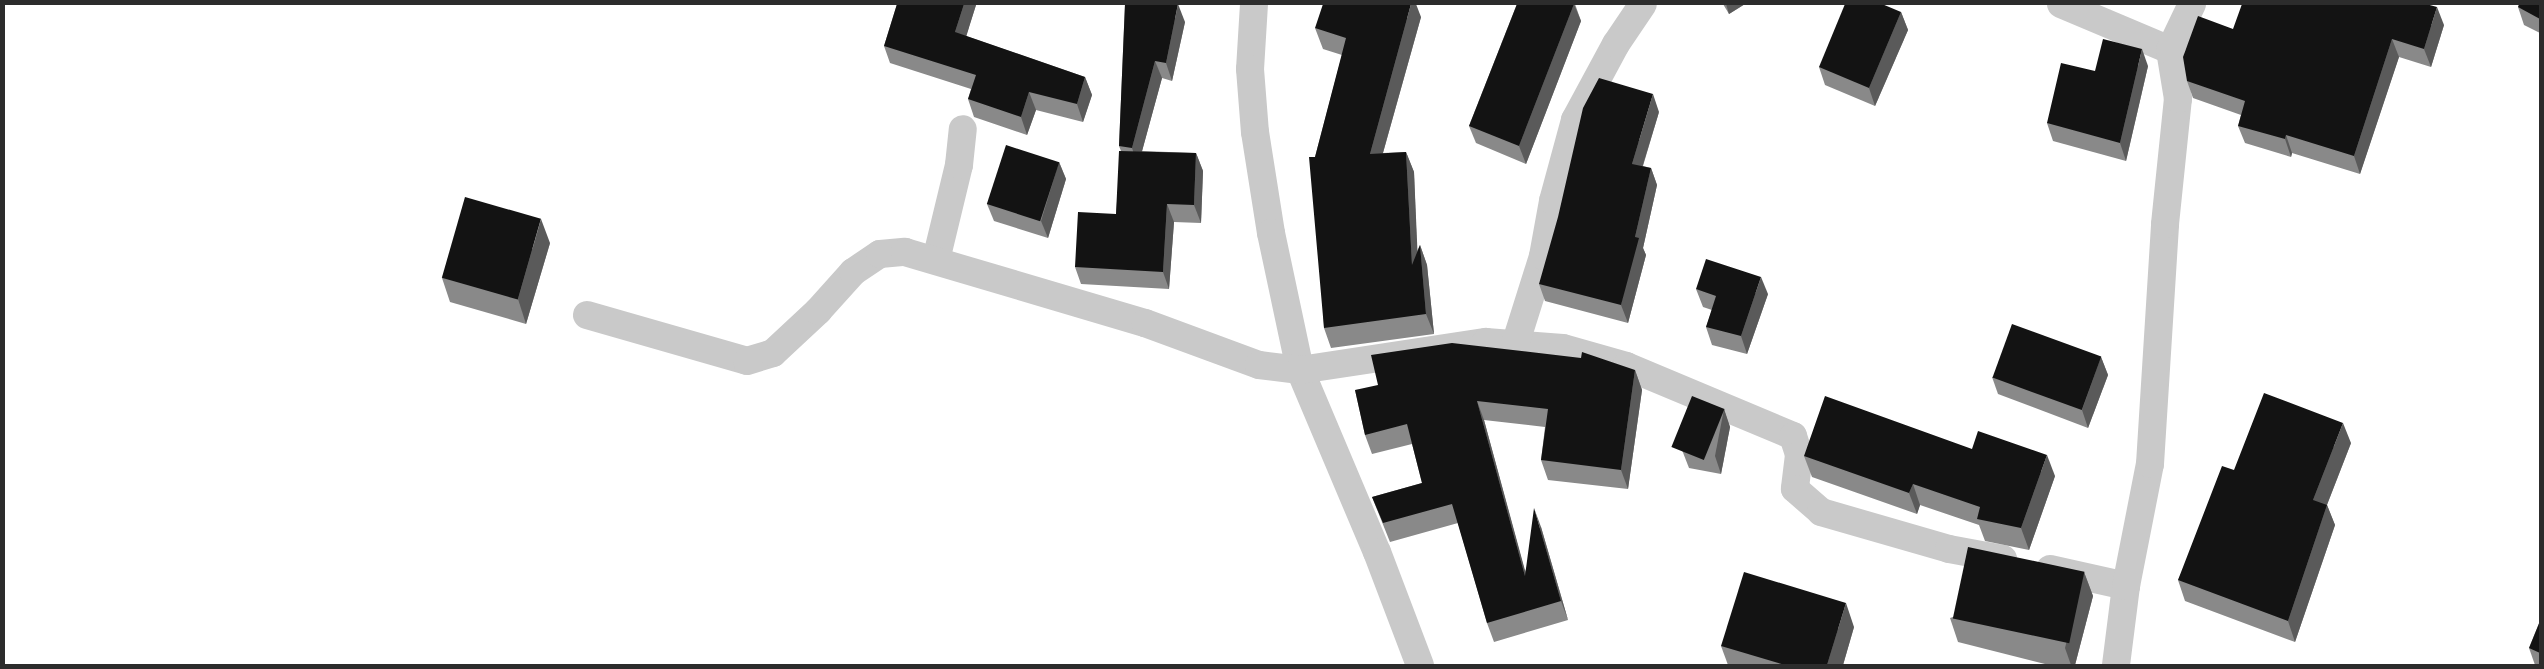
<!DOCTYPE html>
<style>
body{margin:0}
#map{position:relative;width:2544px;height:669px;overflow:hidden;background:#fff;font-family:"Roboto Condensed",sans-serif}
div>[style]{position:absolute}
.minor>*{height:28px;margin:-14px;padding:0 14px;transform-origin:14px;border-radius:14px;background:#c9c9c9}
.wall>*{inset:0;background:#898989}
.shaded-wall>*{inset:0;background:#5a5a5a}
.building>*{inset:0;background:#131313;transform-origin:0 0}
span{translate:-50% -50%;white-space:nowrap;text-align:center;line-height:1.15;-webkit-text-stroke:5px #fff;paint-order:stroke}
.frame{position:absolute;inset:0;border:5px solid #2c2c2c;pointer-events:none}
</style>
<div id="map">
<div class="minor">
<div style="left:1254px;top:4px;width:65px;rotate:93.5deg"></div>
<div style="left:1250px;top:69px;width:63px;rotate:85.5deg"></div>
<div style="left:1255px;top:132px;width:102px;rotate:81deg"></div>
<div style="left:1271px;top:233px;width:140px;rotate:78deg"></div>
<div style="left:1300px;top:370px;width:198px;rotate:67.1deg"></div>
<div style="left:1377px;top:552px;width:121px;rotate:69.2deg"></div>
<div style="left:2061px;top:4px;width:118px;rotate:22.9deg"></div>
<div style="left:936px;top:260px;width:98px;rotate:-76.4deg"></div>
<div style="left:959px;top:165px;width:36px;rotate:-84deg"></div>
<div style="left:587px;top:315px;width:166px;rotate:16deg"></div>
<div style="left:747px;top:361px;width:27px;rotate:-17deg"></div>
<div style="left:773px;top:353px;width:62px;rotate:-43deg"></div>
<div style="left:818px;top:311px;width:52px;rotate:-48.1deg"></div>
<div style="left:853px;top:272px;width:32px;rotate:-34deg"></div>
<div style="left:880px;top:254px;width:25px;rotate:-5deg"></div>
<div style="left:905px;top:252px;width:250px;rotate:16.5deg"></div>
<div style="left:1145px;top:323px;width:121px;rotate:20.2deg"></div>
<div style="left:1259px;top:365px;width:41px;rotate:7deg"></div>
<div style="left:1300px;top:370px;width:188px;rotate:-8.6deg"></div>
<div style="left:1486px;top:342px;width:77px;rotate:4.5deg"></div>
<div style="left:1563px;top:348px;width:66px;rotate:15.9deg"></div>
<div style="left:1626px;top:366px;width:181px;rotate:22.7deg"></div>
<div style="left:1793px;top:436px;width:20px;rotate:72deg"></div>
<div style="left:1799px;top:455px;width:34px;rotate:97deg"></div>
<div style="left:1795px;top:489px;width:35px;rotate:41deg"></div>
<div style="left:1821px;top:512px;width:133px;rotate:16.1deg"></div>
<div style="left:1949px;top:549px;width:55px;rotate:10.5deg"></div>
<div style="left:1515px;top:345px;width:93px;rotate:-72.5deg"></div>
<div style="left:1543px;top:256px;width:56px;rotate:-79.7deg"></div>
<div style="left:1553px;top:201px;width:84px;rotate:-74.8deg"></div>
<div style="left:1575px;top:120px;width:86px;rotate:-61.7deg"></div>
<div style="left:1616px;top:44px;width:48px;rotate:-56deg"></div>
<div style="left:2050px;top:569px;width:78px;rotate:12.6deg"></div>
<div style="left:2116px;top:665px;width:80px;rotate:-82.8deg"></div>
<div style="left:2126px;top:586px;width:124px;rotate:-78.9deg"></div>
<div style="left:2150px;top:464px;width:240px;rotate:-86.4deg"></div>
<div style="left:2165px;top:224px;width:126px;rotate:-84.1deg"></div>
<div style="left:2178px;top:99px;width:50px;rotate:-99.3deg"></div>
<div style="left:2170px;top:50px;width:51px;rotate:-64.4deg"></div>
</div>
<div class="wall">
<div style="clip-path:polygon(897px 4px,975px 4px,976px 5px,966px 36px,1085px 77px,1092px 95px,1083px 122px,1036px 110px,1027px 135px,974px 117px,968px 99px,971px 89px,890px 63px,884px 46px)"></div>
<div style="clip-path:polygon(1125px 4px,1185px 22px,1172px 81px,1162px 78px,1142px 151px,1196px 153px,1203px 171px,1201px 223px,1174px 222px,1169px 289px,1081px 284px,1075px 267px,1116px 214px,1121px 151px,1119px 146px)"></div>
<div style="clip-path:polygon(1517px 4px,1575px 4px,1581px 21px,1526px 164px,1476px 143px,1469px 126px)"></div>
<div style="clip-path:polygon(1723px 4px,1745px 4px,1729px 14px)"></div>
<div style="clip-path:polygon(2540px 4px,2540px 33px,2524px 25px,2518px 7px)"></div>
<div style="clip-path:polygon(1901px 12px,1908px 30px,1875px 106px,1825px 85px,1819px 67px)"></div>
<div style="clip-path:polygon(1421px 17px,1383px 153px,1406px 152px,1414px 172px,1417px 251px,1420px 245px,1427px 265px,1434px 334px,1331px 348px,1324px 328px,1315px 157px,1342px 55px,1323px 49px,1315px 28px)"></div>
<div style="clip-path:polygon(2444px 25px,2431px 67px,2399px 57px,2360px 174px,2292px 153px,2291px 157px,2245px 143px,2238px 126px,2241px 115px,2193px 98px,2187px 81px,2233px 29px)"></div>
<div style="clip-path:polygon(2148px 66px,2126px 161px,2053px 141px,2047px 123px,2095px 71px)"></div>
<div style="clip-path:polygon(1659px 112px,1643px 166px,1651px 168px,1657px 185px,1643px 248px,1646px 255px,1628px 323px,1545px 301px,1539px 284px)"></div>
<div style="clip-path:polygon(1059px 162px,1066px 179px,1048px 238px,994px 221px,987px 204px)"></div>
<div style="clip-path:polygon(550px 243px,526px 324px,450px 302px,442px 278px)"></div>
<div style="clip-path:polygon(1696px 289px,1768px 294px,1747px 354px,1712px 345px,1706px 327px,1712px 310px,1703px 307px)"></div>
<div style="clip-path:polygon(2101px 357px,2108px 375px,2088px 428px,1998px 394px,1992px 377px)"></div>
<div style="clip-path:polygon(1635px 370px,1642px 390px,1628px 489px,1548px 480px,1541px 460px,1545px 427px,1484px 420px,1525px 572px,1541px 527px,1568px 620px,1494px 642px,1487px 623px,1458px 523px,1390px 542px,1372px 497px,1422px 483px,1412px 444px,1372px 454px,1365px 435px,1355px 390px)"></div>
<div style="clip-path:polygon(1724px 409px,1730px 427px,1721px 474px,1689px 468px,1682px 450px)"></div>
<div style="clip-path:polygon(2351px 443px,2327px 505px,2335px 525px,2295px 642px,2185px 601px,2178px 580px,2234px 470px)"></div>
<div style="clip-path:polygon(1972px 449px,2055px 476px,2029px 550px,1985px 541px,1979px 525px,1920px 505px,1917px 514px,1812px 477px,1804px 456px)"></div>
<div style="clip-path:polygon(2084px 572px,2093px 596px,2075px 665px,2049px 665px,1958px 642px,1950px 618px)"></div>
<div style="clip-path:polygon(2540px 621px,2540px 665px,2535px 665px,2529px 648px)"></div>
<div style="clip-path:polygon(1854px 627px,1843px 665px,1728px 665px,1721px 646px)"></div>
</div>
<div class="shaded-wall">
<div style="clip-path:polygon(964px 4px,975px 4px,976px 5px,962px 50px,955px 32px)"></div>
<div style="clip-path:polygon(1178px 4px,1185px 22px,1172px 81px,1166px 63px)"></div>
<div style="clip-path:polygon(1411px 4px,1416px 4px,1421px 17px,1377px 174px,1370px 154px)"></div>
<div style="clip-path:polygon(1574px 4px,1581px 21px,1526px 164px,1519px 146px)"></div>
<div style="clip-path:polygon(1726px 4px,1745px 4px,1729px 14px)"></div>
<div style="clip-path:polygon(2437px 7px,2444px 25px,2431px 67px,2424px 49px)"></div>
<div style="clip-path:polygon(1901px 12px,1908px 30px,1875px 106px,1869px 88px)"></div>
<div style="clip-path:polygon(2392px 39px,2399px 57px,2360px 174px,2354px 156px)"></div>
<div style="clip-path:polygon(2142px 49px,2148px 66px,2126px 161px,2120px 143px)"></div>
<div style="clip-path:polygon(1155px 61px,1162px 78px,1138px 166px,1132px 148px)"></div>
<div style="clip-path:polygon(1085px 77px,1092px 95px,1083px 122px,1077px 104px)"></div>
<div style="clip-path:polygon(1029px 92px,1036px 110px,1027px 135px,1021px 117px)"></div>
<div style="clip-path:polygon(1653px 94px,1659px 112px,1638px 181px,1632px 164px)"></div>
<div style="clip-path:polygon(2286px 135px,2292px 153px,2291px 157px,2285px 139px)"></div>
<div style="clip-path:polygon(1406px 152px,1414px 172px,1419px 286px,1412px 265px)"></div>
<div style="clip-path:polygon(1196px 153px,1203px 171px,1201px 223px,1194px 205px)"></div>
<div style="clip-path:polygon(1059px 162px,1066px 179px,1048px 238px,1041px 221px)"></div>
<div style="clip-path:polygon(1651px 168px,1657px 185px,1643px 248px,1646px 255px,1628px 323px,1621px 305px,1635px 237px)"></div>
<div style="clip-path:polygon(1167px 204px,1174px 222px,1169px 289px,1163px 272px)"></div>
<div style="clip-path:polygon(541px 219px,550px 243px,526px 324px,518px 299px)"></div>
<div style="clip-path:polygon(1420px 245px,1427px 265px,1434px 334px,1426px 314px)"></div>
<div style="clip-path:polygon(1761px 277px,1768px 294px,1747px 354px,1741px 336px)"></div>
<div style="clip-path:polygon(2101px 357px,2108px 375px,2088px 428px,2082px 410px)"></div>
<div style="clip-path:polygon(1635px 370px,1642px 390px,1628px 489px,1621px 470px)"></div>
<div style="clip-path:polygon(1477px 401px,1484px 420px,1532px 596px,1525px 576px)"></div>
<div style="clip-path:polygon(1724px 409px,1730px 427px,1721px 474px,1715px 456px)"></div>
<div style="clip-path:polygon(2343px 423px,2351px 443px,2321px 520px,2313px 500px)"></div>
<div style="clip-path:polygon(2047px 455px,2055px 476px,2029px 550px,2021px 528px)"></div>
<div style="clip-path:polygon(1913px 484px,1920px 505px,1917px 514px,1909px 493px)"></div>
<div style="clip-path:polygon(2327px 505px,2335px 525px,2295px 642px,2288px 621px)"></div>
<div style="clip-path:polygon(1534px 508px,1541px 527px,1568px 620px,1561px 601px)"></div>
<div style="clip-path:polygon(2084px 572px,2093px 596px,2075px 665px,2071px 665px,2065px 648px)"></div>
<div style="clip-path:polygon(1846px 603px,1854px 627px,1843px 665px,1827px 665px)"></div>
</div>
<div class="building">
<div style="clip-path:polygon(897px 4px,964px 4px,955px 32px,1085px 77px,1077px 104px,1029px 92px,1021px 117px,968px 99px,976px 75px,884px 46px)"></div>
<div style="clip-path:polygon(1125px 4px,1178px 4px,1166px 63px,1155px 61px,1132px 148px,1119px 146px)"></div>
<div style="clip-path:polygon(1323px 4px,1411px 4px,1370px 154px,1406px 152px,1412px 265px,1420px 245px,1426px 314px,1324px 328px,1309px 157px,1315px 157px,1346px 38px,1315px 28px)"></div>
<div style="clip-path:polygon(1517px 4px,1574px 4px,1519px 146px,1469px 126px)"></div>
<div style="clip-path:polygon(1845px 4px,1882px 4px,1901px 12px,1869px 88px,1819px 67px)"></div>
<div style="clip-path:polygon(2242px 4px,2426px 4px,2437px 7px,2424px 49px,2392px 39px,2354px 156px,2286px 135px,2285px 139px,2238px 126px,2245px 101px,2187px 81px,2183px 57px,2198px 16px,2233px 29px)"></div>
<div style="clip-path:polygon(2519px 4px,2540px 4px,2540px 19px,2518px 7px)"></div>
<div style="clip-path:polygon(2103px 39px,2142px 49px,2120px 143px,2047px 123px,2061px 63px,2095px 71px)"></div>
<div style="clip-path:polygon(1599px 78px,1653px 94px,1632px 164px,1651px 168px,1635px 237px,1639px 238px,1621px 305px,1539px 284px,1558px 217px,1583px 108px)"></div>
<div style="left:1006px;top:145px;width:56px;height:62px;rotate:18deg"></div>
<div style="clip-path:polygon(1119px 151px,1196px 153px,1194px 205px,1167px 204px,1163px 272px,1075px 267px,1078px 212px,1116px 214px)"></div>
<div style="left:465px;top:197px;width:79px;height:84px;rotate:16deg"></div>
<div style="clip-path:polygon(1706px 259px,1761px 277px,1741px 336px,1706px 327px,1716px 296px,1696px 289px)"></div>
<div style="left:2012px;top:324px;width:95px;height:57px;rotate:20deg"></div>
<div style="clip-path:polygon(1452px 343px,1581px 358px,1582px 352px,1635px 370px,1621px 470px,1541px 460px,1548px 409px,1477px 401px,1525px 576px,1534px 508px,1561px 601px,1487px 623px,1452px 504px,1383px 523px,1372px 497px,1422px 483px,1407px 424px,1365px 435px,1355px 390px,1378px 385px,1371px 355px)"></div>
<div style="clip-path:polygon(2264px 393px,2343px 423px,2313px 500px,2327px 505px,2288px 621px,2178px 580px,2222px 466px,2234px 470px)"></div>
<div style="left:1692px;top:396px;width:35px;height:55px;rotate:22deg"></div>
<div style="clip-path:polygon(1825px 396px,1972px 449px,1978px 431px,2047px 455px,2021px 528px,1977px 519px,1980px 507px,1913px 484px,1909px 493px,1804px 456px)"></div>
<div style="left:1968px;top:547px;width:119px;height:73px;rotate:12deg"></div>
<div style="clip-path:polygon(1744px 572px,1846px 603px,1827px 665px,1785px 665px,1721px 646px)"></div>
<div style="clip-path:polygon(2540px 621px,2540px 653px,2529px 648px)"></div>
</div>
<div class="frame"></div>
</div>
